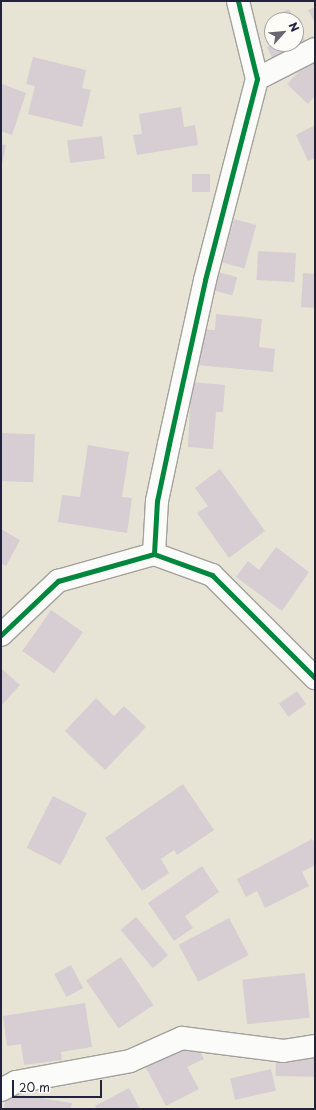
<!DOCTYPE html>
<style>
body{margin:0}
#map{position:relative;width:316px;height:1110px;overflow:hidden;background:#e7e4d6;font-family:"Playpen Sans",sans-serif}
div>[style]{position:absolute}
.building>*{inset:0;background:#d6ced2;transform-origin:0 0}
.roads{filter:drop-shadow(1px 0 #a3a19c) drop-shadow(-1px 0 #a3a19c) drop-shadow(0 1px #a3a19c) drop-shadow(0 -1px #a3a19c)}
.street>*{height:22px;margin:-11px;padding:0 11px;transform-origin:11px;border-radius:11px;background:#fbfbf9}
.cycleway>*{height:5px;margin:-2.5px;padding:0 2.5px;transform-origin:2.5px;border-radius:2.5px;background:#00873e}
span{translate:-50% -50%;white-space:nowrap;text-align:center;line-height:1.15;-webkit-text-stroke:3px #fdfcf7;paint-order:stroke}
.frame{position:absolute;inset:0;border:2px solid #22223b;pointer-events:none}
.north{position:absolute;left:264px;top:12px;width:40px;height:40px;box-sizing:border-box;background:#fdfcf7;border:1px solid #a5a5ac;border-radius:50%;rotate:63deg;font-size:11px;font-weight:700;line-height:16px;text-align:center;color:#22223b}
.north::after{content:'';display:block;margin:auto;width:14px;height:18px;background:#676671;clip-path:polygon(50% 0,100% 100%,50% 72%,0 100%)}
.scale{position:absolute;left:12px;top:1080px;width:90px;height:18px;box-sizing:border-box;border:2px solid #22223b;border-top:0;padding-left:5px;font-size:12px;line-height:14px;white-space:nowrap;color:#22223b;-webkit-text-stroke:3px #fdfcf7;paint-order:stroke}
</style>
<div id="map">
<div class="building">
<div style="clip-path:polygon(315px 7px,315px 23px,308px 10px)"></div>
<div style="clip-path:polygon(289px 9px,295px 20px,279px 20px,276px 15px)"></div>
<div style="clip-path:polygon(296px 23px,307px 45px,274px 61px,267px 47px,273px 44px,296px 44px)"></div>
<div style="clip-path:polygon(33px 57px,86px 70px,82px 88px,91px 90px,82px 127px,28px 114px,35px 86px,26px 84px)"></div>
<div style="clip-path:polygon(312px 58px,315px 61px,315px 96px,308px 104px,287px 84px)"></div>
<div style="clip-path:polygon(2px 84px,26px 93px,12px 135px,1px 131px)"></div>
<div style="clip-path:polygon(181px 107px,184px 127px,195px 125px,198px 145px,137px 155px,133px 135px,142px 134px,139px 114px)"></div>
<div style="clip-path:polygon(315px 125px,315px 158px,308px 161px,296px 135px)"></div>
<div style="left:102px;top:136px;width:23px;height:35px;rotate:83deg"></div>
<div style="clip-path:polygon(1px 144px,6px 145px,2px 164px,1px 164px)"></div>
<div style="left:210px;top:174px;width:18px;height:18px;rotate:90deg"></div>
<div style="left:234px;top:219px;width:23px;height:45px;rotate:15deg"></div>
<div style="left:258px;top:251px;width:38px;height:29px;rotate:3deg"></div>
<div style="left:218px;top:272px;width:20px;height:19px;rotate:15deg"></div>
<div style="clip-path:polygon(303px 273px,315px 274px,315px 308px,301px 307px)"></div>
<div style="clip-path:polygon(216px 314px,262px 319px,259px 347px,275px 349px,273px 372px,196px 365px,199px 329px,215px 330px)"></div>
<div style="clip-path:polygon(191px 382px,225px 385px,223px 412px,216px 412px,213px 449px,188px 447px)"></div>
<div style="left:1px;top:433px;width:34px;height:48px;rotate:2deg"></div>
<div style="clip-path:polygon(88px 445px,129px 452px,122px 497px,132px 498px,127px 533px,58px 522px,62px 495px,80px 497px)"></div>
<div style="clip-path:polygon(220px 469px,265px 531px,229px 558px,197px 513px,208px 506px,195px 488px)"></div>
<div style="clip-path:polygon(1px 529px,20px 540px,6px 566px,1px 563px)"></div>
<div style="clip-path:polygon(276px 547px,309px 572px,282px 611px,236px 577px,248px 561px,259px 570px)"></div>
<div style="left:51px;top:610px;width:39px;height:50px;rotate:35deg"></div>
<div style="clip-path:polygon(1px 668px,20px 685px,1px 706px)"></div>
<div style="left:297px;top:691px;width:16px;height:22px;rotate:55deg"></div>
<div style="clip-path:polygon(96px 698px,114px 716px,124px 706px,146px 727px,105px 770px,65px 731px)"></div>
<div style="clip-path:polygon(183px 784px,214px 830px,177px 855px,174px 850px,161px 859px,169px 873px,142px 891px,105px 838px)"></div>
<div style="left:53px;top:796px;width:38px;height:58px;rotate:27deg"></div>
<div style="clip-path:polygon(312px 839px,315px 844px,315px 865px,302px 872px,309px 886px,265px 908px,257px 891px,246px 897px,237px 879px)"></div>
<div style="clip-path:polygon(202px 866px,219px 892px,185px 916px,193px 928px,174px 941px,148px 903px)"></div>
<div style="left:136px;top:917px;width:50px;height:20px;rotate:50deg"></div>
<div style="left:229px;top:918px;width:42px;height:57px;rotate:62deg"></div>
<div style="left:121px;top:957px;width:58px;height:42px;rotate:56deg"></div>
<div style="left:71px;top:965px;width:26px;height:19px;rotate:62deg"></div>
<div style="left:305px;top:973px;width:45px;height:63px;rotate:84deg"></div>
<div style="clip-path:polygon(85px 1003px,92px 1047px,61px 1052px,62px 1060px,24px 1065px,21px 1044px,7px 1046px,3px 1016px)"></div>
<div style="clip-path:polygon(194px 1041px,204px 1059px,187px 1067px,199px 1089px,166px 1106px,145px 1066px)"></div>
<div style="left:276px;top:1053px;width:39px;height:23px;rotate:1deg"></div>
<div style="left:271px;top:1069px;width:22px;height:42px;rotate:77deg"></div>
<div style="clip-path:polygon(129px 1088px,140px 1109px,97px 1109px,95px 1106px)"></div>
<div style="clip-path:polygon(6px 1093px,72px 1103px,71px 1109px,4px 1109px)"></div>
</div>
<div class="roads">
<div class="street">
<div style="left:257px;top:79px;width:65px;rotate:-27.3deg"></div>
<div style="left:154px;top:554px;width:53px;rotate:-86.8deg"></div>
<div style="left:157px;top:501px;width:58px;rotate:-78.1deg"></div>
<div style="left:169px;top:444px;width:168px;rotate:-77.6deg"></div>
<div style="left:205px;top:280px;width:208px;rotate:-75.5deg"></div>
<div style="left:257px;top:79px;width:80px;rotate:-103.7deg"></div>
<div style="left:1px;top:635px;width:79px;rotate:-43.5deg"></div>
<div style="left:58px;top:581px;width:100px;rotate:-15.7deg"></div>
<div style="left:154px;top:554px;width:62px;rotate:19.9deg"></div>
<div style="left:212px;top:575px;width:146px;rotate:45deg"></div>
<div style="left:1px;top:1090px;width:17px;rotate:-28deg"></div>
<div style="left:16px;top:1082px;width:116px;rotate:-10.4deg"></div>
<div style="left:130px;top:1061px;width:57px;rotate:-23.9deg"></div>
<div style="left:182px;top:1038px;width:102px;rotate:7.3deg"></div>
<div style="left:283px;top:1051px;width:32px;rotate:-9deg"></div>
</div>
</div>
<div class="cycleway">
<div style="left:154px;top:554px;width:53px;rotate:-86.8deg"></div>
<div style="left:157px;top:501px;width:58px;rotate:-78.1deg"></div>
<div style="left:169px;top:444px;width:168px;rotate:-77.6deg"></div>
<div style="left:205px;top:280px;width:208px;rotate:-75.5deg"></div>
<div style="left:257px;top:79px;width:80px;rotate:-103.7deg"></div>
<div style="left:1px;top:635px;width:79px;rotate:-43.5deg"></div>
<div style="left:58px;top:581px;width:100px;rotate:-15.7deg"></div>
<div style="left:154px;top:554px;width:62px;rotate:19.9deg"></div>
<div style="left:212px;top:575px;width:146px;rotate:45deg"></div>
</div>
<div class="frame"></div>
<div class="north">N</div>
<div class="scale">20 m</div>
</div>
